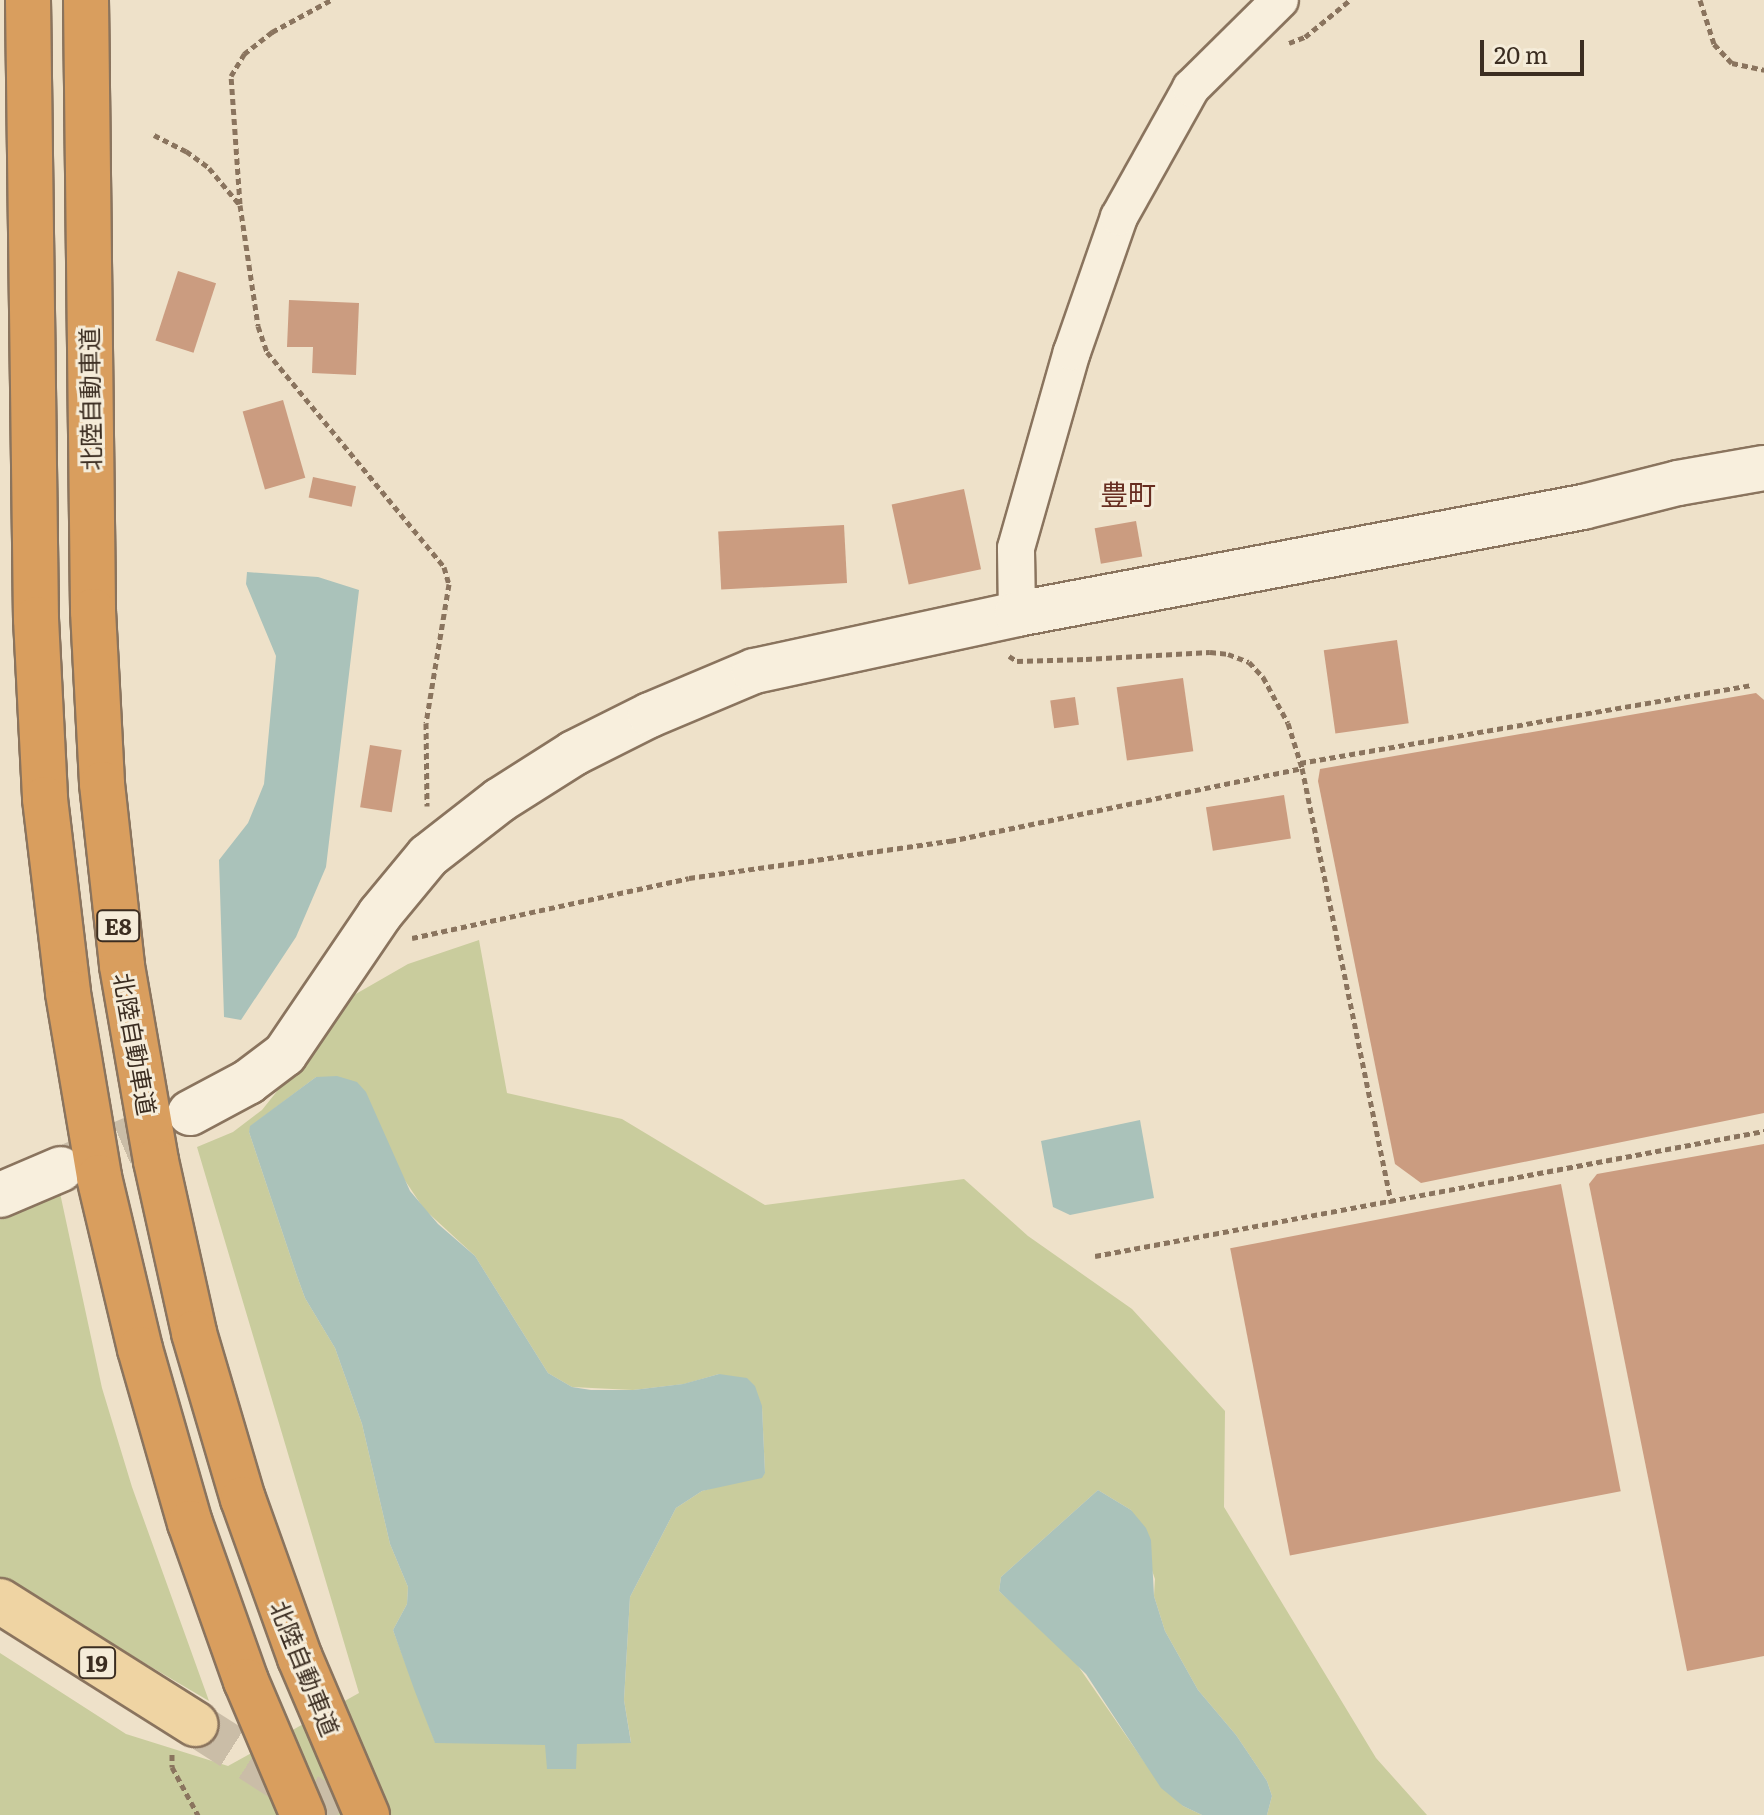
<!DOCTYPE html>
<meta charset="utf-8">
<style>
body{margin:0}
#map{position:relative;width:1764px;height:1815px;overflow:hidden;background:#eee1c9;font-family:Literata,"Noto Sans JP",serif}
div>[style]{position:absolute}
.green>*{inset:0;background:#c9cc9d}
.water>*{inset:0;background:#aac2ba}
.building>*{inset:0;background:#cb9c80;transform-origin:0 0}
.secondary-tunnel>*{height:44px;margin-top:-22px;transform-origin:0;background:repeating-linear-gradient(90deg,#cabda7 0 44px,transparent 0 66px)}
.primary-tunnel>*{height:44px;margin-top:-22px;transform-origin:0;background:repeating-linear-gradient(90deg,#cabda7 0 44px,transparent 0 66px)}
.path>*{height:5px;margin-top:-2.5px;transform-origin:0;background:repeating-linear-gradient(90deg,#8a745e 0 6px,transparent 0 10px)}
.roads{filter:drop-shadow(2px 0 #8a745e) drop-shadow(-2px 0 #8a745e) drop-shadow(0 2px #8a745e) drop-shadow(0 -2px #8a745e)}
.street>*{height:36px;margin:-18px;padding:0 18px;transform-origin:18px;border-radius:18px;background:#f8efdd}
.secondary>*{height:44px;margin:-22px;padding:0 22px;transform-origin:22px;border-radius:22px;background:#f8efdd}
.primary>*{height:44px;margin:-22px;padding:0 22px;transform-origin:22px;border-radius:22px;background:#efd4a3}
.highway>*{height:44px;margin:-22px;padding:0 22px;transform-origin:22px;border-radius:22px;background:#d99e5e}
span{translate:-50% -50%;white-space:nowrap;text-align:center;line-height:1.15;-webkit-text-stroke:6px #f5ecd9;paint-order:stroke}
.shield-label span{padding:2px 6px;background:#f5ecd9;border:2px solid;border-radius:6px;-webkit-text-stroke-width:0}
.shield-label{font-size:22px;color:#3b2d21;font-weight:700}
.street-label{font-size:24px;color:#3b2d21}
.quarter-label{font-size:28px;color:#672d21}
.scale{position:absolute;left:1480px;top:40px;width:104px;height:36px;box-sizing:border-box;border:4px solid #3b2d21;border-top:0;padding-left:10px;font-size:24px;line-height:28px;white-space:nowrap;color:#3b2d21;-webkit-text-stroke:6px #f5ecd9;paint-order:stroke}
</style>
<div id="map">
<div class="green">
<div style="clip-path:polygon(evenodd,479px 940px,507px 1093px,622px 1119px,765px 1205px,964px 1179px,1028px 1236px,1132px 1309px,1225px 1411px,1224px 1507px,1376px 1758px,1427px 1815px,1267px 1815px,1272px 1796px,1267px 1781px,1236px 1735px,1198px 1690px,1165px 1631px,1154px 1596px,1155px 1579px,1131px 1510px,1098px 1490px,1001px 1577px,999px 1591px,1074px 1660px,1145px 1763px,1183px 1806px,1202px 1815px,0 1815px,0 1653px,126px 1734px,228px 1766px,359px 1693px,197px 1147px,233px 1132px,262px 1110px,354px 995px,408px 964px,479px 940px,316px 1077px,400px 1173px,424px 1209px,475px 1256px,548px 1373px,572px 1387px,633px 1390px,684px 1384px,719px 1374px,762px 1407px,765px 1473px,702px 1491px,676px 1508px,630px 1597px,624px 1700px,631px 1742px,435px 1742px,393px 1630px,407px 1604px,408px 1587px,390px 1544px,362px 1424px,335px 1348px,305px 1298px,297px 1276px,249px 1132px,251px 1126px,316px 1077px)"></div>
<div style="clip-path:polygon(60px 1193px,102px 1388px,132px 1487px,209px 1701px,0 1578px,0 1220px)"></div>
</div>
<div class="water">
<div style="clip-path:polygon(247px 572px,318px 577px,359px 590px,326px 867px,296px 937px,241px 1020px,224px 1017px,219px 860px,248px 823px,264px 784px,276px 656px,246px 584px)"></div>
<div style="clip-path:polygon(337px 1076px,357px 1082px,366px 1092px,410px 1191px,438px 1224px,475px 1256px,548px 1373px,572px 1387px,591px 1390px,633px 1390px,683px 1384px,719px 1374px,747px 1378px,755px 1386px,762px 1406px,765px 1473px,762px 1478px,702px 1491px,676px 1508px,630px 1597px,624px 1700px,631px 1743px,577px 1744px,576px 1769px,547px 1769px,545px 1745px,435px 1743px,414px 1689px,393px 1630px,407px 1604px,408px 1587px,390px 1544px,362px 1424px,335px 1348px,305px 1298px,297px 1276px,249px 1132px,250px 1126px,316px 1077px)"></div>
<div style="clip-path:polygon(1140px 1120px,1154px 1198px,1070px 1215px,1053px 1207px,1041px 1141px)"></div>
<div style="clip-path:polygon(1098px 1490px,1131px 1510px,1146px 1528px,1151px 1540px,1154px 1596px,1165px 1631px,1198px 1690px,1236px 1735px,1267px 1781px,1272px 1796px,1267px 1815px,1202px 1815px,1183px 1806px,1161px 1788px,1086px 1674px,999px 1591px,1001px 1577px)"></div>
</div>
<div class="building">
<div style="left:178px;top:271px;width:40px;height:73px;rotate:18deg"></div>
<div style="clip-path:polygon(289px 300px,359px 303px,356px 375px,312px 373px,313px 347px,287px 347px)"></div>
<div style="left:283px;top:400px;width:81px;height:42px;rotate:74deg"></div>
<div style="left:313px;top:477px;width:44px;height:21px;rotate:12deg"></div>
<div style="left:964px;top:489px;width:82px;height:74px;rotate:78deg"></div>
<div style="left:1136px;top:521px;width:36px;height:42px;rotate:80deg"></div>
<div style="left:844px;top:525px;width:58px;height:126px;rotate:87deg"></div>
<div style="left:1397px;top:640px;width:84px;height:74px;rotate:82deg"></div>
<div style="left:1183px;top:678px;width:74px;height:67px;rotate:82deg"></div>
<div style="clip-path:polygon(1756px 693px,1764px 700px,1764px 1113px,1421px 1183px,1395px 1164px,1318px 781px,1320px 769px)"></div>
<div style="left:1075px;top:697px;width:28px;height:25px;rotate:82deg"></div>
<div style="left:370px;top:745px;width:32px;height:63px;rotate:9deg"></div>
<div style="left:1284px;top:795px;width:44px;height:79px;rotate:81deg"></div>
<div style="clip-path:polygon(1764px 1144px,1764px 1656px,1687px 1671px,1589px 1184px,1597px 1174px)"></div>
<div style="left:1561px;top:1184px;width:313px;height:337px;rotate:79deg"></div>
</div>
<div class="secondary-tunnel">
<div style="left:61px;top:1169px;width:134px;rotate:-23.3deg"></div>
</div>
<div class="primary-tunnel">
<div style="left:195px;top:1724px;width:169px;rotate:32.5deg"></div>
</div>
<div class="path">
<div style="left:1700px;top:0;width:46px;rotate:72.3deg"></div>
<div style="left:1714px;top:44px;width:26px;rotate:47deg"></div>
<div style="left:1732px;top:63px;width:33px;rotate:12deg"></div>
<div style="left:1289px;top:43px;width:17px;rotate:-21deg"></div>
<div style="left:1305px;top:37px;width:58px;rotate:-39.4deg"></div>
<div style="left:154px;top:135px;width:36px;rotate:27deg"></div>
<div style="left:186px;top:151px;width:29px;rotate:36deg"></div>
<div style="left:209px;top:168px;width:48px;rotate:50deg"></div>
<div style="left:240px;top:205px;width:122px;rotate:81.5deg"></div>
<div style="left:258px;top:326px;width:28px;rotate:71deg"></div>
<div style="left:267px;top:352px;width:278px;rotate:50.5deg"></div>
<div style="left:444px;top:567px;width:18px;rotate:74deg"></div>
<div style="left:449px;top:584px;width:141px;rotate:99.4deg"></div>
<div style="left:426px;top:723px;width:83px;rotate:89.3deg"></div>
<div style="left:240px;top:204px;width:128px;rotate:-94deg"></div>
<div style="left:231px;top:76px;width:26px;rotate:-59deg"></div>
<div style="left:244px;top:54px;width:36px;rotate:-38deg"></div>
<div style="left:272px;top:32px;width:67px;rotate:-28.5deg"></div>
<div style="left:1009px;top:656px;width:9px;rotate:32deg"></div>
<div style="left:1017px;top:661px;width:69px;rotate:-1.7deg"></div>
<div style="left:1086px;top:659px;width:124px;rotate:-3.2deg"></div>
<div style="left:1210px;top:652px;width:18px;rotate:6deg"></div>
<div style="left:1228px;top:654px;width:22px;rotate:21deg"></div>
<div style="left:1249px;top:662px;width:21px;rotate:47deg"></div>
<div style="left:1263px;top:677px;width:52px;rotate:61.5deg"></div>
<div style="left:1288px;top:723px;width:47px;rotate:72.7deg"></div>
<div style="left:1302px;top:768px;width:444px;rotate:78.4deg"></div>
<div style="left:1300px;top:763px;width:459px;rotate:-9.8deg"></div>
<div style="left:412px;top:938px;width:283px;rotate:-12.2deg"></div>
<div style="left:689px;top:878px;width:264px;rotate:-8.1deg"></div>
<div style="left:950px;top:841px;width:359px;rotate:-11.7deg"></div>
<div style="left:1095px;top:1256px;width:681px;rotate:-10.58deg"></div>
<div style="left:172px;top:1754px;width:13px;rotate:90deg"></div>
<div style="left:172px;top:1767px;width:55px;rotate:61.6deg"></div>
</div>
<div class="roads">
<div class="street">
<div style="left:1017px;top:614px;width:66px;rotate:-90.9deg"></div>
<div style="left:1016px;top:548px;width:204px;rotate:-74.1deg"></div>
<div style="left:1072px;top:352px;width:143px;rotate:-70.8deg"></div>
<div style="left:1119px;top:217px;width:148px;rotate:-60.8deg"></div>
<div style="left:1191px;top:88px;width:125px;rotate:-44.7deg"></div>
</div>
<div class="secondary">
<div style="left:190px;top:1113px;width:66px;rotate:-28.1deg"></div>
<div style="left:248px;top:1082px;width:46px;rotate:-37.1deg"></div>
<div style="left:285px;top:1054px;width:169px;rotate:-55.8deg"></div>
<div style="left:380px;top:914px;width:75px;rotate:-50.4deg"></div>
<div style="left:428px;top:856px;width:91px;rotate:-37.9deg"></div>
<div style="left:500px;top:800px;width:88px;rotate:-32.4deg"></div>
<div style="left:574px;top:753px;width:85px;rotate:-26.6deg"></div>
<div style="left:650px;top:715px;width:113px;rotate:-22.9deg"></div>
<div style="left:754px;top:671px;width:269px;rotate:-12.2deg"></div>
<div style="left:1017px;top:614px;width:576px;rotate:-10.71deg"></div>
<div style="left:1583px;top:507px;width:98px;rotate:-14.2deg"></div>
<div style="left:1678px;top:483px;width:87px;rotate:-9.9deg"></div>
<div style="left:0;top:1195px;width:66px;rotate:-23.1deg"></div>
</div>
<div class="primary">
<div style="left:0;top:1601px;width:231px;rotate:32.2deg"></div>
</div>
<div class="highway">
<div style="left:28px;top:0;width:619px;rotate:89.26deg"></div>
<div style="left:36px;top:619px;width:180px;rotate:87.1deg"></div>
<div style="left:45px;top:799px;width:195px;rotate:83.2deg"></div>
<div style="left:68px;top:993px;width:187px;rotate:80.4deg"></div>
<div style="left:99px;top:1177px;width:177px;rotate:76.6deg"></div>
<div style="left:140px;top:1349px;width:181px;rotate:74deg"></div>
<div style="left:190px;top:1523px;width:168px;rotate:70.5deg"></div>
<div style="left:246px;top:1681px;width:146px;rotate:67deg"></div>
<div style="left:86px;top:0;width:611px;rotate:89.34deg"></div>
<div style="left:93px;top:611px;width:173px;rotate:87deg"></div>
<div style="left:102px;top:784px;width:183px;rotate:83.7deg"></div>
<div style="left:122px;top:966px;width:198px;rotate:80.1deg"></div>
<div style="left:156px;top:1161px;width:176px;rotate:77.5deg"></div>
<div style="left:194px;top:1333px;width:173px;rotate:73.6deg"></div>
<div style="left:243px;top:1499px;width:169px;rotate:70.3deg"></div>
<div style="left:300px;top:1658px;width:171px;rotate:66.9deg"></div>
</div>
</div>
<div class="shield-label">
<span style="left:118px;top:926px">E8</span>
<span style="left:97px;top:1663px">19</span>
</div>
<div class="street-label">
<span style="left:89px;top:399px;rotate:-91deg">北陸自動車道</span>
<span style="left:136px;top:1044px;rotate:80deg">北陸自動車道</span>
<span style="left:306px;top:1668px;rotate:68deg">北陸自動車道</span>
</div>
<div class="quarter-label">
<span style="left:1128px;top:493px">豊町</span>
</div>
<div class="scale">20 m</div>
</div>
